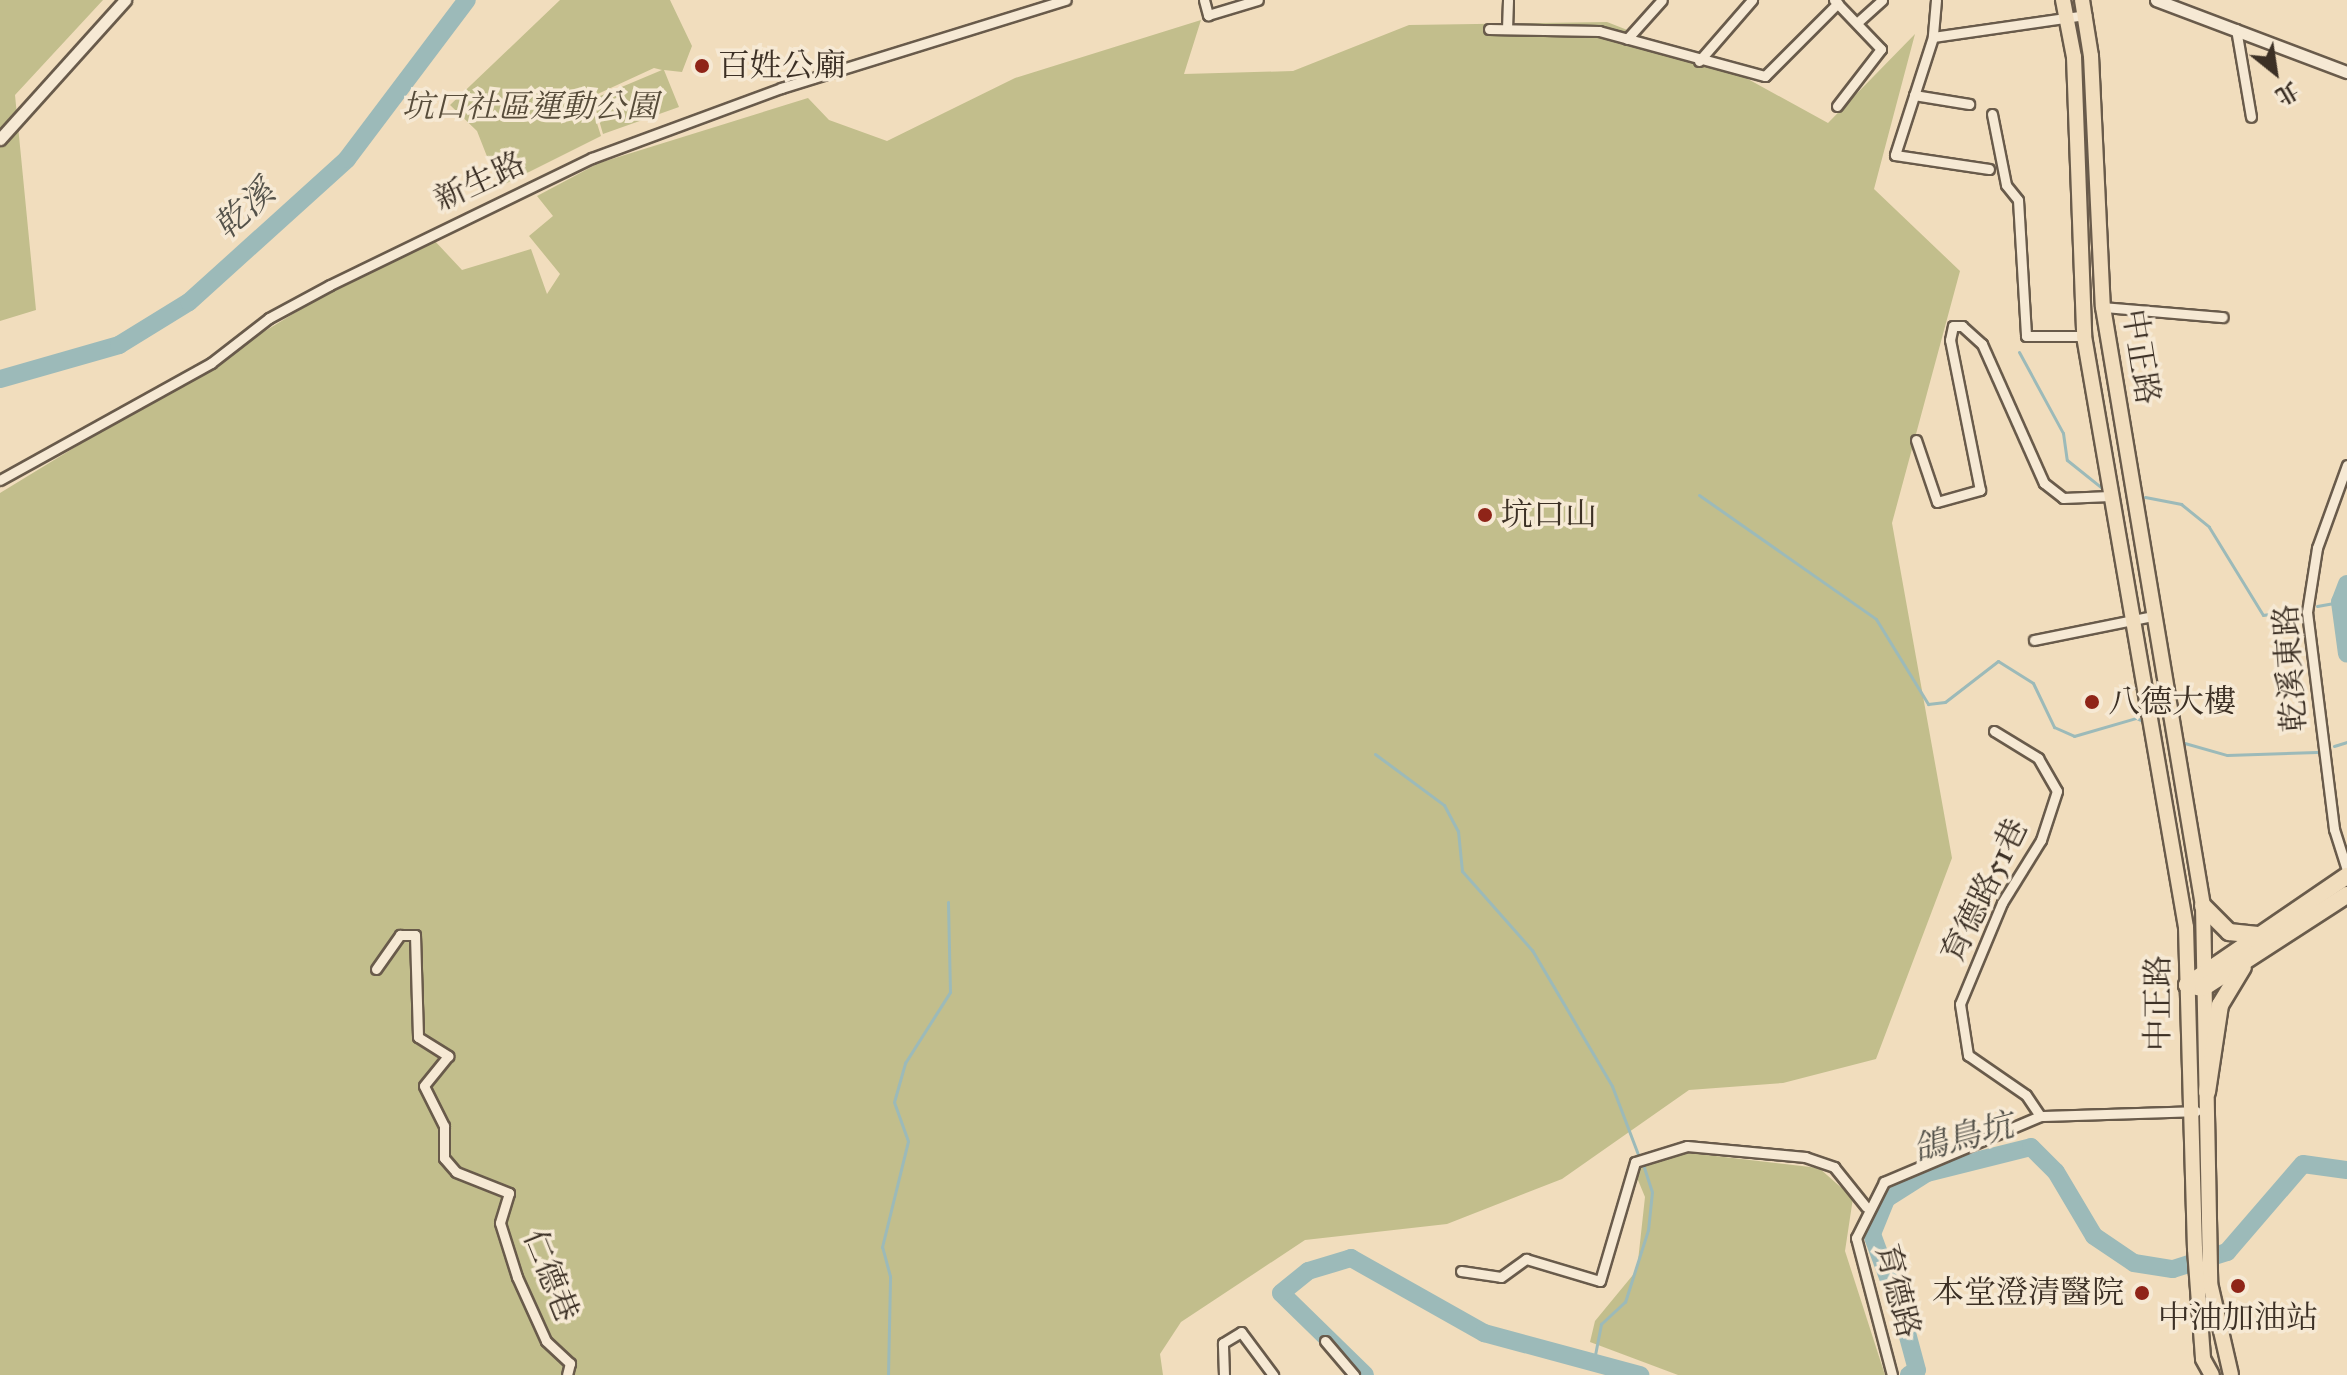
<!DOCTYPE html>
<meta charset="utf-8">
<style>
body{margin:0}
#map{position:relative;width:2347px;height:1375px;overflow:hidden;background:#f1ddbd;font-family:"IM FELL Great Primer","Noto Serif TC",serif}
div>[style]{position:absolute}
.green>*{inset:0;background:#c2be8c}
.stream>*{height:3px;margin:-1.5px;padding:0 1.5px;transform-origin:1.5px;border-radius:1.5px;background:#9cbab9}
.river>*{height:18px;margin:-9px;padding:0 9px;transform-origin:9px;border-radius:9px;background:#9cbab9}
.roads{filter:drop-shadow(2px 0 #695b4b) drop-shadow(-2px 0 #695b4b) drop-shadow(0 2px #695b4b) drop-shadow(0 -2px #695b4b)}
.minor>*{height:9px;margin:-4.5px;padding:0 4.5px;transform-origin:4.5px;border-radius:4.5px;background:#f6e9d4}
.tertiary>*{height:11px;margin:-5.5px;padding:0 5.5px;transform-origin:5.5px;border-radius:5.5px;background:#f6e9d4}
.primary>*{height:14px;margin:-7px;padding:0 7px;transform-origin:7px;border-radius:7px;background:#f1ddbd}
.motorway>*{height:16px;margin:-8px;padding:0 8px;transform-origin:8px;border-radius:8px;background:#f1ddbd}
.dots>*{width:22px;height:22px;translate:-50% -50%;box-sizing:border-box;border:4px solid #f6e9d4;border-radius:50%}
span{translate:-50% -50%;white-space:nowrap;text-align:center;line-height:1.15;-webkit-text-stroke:7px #f6e9d4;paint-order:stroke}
.poi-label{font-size:32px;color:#3c3025}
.left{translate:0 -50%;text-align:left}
.right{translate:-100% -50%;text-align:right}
.park-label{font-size:32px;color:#574c3a;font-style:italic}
.street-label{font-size:32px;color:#3c3025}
.water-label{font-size:34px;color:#54524a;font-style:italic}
.north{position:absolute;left:2235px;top:32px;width:80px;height:80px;-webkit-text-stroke:6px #f6e9d4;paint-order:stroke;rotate:150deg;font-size:22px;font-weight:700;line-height:32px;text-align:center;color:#3c3025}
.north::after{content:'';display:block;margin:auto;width:28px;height:36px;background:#3c3025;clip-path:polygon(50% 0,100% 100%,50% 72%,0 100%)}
</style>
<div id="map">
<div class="green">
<div style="clip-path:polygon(0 0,103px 0,15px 95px,36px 310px,0 321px)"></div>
<div style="clip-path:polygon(560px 0,670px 0,692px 46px,682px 72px,664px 70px,679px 107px,603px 134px,593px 99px,662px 70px,654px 68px,589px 98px,601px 136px,499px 187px,477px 131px,450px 105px)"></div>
<div style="clip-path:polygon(1201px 20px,1184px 74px,1293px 71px,1409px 25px,1607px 22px,1737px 73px,1828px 123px,1915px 34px,1874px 189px,1960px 271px,1892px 523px,1952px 858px,1876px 1059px,1783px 1083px,1689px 1090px,1562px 1179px,1447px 1224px,1305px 1240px,1181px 1322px,1160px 1354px,1163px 1375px,0 1375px,0 493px,334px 289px,433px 239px,462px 270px,531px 249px,547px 294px,560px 274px,529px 236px,553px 216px,537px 196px,599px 163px,808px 98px,829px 120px,887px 141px,1015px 78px)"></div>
<div style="clip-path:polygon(1681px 1152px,1819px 1168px,1853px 1198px,1845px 1251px,1885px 1375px,1678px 1375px,1590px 1342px,1595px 1321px,1637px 1270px,1645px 1197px,1633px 1168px)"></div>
</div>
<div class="stream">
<div style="left:2019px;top:352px;width:92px;rotate:61.5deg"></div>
<div style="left:2063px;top:433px;width:27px;rotate:82deg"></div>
<div style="left:2067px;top:460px;width:45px;rotate:38.7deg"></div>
<div style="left:1699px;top:495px;width:216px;rotate:35deg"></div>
<div style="left:1876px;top:619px;width:100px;rotate:58.5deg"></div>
<div style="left:1928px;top:704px;width:17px;rotate:-7deg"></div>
<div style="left:1945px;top:702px;width:67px;rotate:-37.7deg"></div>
<div style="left:1998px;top:661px;width:41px;rotate:32.2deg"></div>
<div style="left:2033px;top:683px;width:49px;rotate:64.5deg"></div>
<div style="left:2054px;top:727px;width:22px;rotate:24deg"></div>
<div style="left:2074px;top:736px;width:65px;rotate:-16.2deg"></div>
<div style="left:2136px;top:718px;width:12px;rotate:24deg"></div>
<div style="left:2145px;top:497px;width:37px;rotate:11deg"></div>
<div style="left:2181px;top:504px;width:36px;rotate:39deg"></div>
<div style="left:2209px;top:527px;width:103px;rotate:58.5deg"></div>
<div style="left:2263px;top:615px;width:36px;rotate:-9deg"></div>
<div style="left:2317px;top:606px;width:23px;rotate:-10deg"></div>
<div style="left:2181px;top:742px;width:48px;rotate:15.8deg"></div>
<div style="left:2227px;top:755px;width:90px;rotate:-1.9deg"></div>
<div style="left:2334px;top:746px;width:14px;rotate:-17deg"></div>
<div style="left:1375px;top:754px;width:86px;rotate:36.5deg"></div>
<div style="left:1444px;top:805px;width:30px;rotate:62deg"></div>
<div style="left:1458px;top:831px;width:40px;rotate:84.3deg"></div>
<div style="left:1462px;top:871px;width:106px;rotate:48.5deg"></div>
<div style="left:1532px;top:950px;width:158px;rotate:59.5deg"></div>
<div style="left:1612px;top:1086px;width:76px;rotate:69.2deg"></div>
<div style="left:1594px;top:1360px;width:37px;rotate:-79deg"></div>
<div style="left:1601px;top:1324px;width:33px;rotate:-43deg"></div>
<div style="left:1625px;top:1302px;width:76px;rotate:-72.3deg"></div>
<div style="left:1648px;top:1230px;width:38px;rotate:-84deg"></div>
<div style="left:1652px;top:1192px;width:29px;rotate:-108deg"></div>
<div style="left:888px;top:1375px;width:99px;rotate:-88.8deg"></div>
<div style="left:890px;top:1276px;width:30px;rotate:-105deg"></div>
<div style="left:882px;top:1247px;width:109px;rotate:-76.2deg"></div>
<div style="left:908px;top:1141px;width:41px;rotate:-109.7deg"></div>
<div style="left:894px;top:1102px;width:41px;rotate:-74.2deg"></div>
<div style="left:905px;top:1063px;width:84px;rotate:-57.6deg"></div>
<div style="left:950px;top:992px;width:90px;rotate:-91.3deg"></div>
</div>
<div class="river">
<div style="left:0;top:379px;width:124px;rotate:-15.9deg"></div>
<div style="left:119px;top:345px;width:82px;rotate:-31.6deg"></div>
<div style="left:189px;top:302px;width:213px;rotate:-42.1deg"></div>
<div style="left:347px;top:159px;width:199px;rotate:-53deg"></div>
<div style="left:2347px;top:584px;width:19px;rotate:111deg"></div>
<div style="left:2340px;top:602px;width:52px;rotate:82.3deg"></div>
<div style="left:1365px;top:1375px;width:117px;rotate:-135.7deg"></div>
<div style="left:1281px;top:1293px;width:35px;rotate:-39deg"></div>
<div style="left:1308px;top:1271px;width:45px;rotate:-16.8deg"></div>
<div style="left:1351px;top:1258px;width:153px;rotate:29.4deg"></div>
<div style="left:1484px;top:1333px;width:162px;rotate:15.1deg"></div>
<div style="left:1909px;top:1375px;width:9px;rotate:-32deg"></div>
<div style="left:1917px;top:1370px;width:54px;rotate:-105.1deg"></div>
<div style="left:1903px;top:1318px;width:90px;rotate:-110.3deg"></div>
<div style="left:1872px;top:1234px;width:38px;rotate:-68deg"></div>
<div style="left:1886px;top:1199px;width:49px;rotate:-32.4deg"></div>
<div style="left:1927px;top:1173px;width:107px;rotate:-14deg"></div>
<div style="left:2031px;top:1147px;width:35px;rotate:45deg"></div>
<div style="left:2056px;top:1172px;width:74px;rotate:59.3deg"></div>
<div style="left:2094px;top:1236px;width:48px;rotate:34deg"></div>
<div style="left:2134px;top:1263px;width:39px;rotate:9deg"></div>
<div style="left:2173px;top:1269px;width:57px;rotate:-17.5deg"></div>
<div style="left:2227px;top:1252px;width:116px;rotate:-49.2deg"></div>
<div style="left:2303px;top:1164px;width:44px;rotate:7.8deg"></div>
</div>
<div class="roads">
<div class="minor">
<div style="left:1204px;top:0;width:16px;rotate:75deg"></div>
<div style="left:1208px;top:15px;width:52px;rotate:-16.7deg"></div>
<div style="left:1834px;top:0;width:68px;rotate:46.2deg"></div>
<div style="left:1881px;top:49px;width:72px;rotate:127.7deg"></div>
<div style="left:1936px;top:0;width:37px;rotate:95deg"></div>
<div style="left:1933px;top:37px;width:124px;rotate:107.9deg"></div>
<div style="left:1895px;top:155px;width:95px;rotate:8.5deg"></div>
<div style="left:1859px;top:21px;width:31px;rotate:-42deg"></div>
<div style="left:1489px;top:29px;width:110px;rotate:1deg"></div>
<div style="left:1599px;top:31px;width:172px;rotate:15.2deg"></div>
<div style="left:1765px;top:76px;width:103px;rotate:-45deg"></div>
<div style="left:1507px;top:29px;width:29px;rotate:-88deg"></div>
<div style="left:2236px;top:29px;width:89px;rotate:80.3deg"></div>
<div style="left:1933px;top:37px;width:155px;rotate:-8.2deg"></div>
<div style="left:1627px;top:39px;width:52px;rotate:-48.1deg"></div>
<div style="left:1699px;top:61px;width:81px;rotate:-49deg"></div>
<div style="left:1914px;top:95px;width:56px;rotate:9.3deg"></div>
<div style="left:1992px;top:114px;width:72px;rotate:78.8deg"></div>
<div style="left:2006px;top:185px;width:19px;rotate:51deg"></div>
<div style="left:2018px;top:200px;width:136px;rotate:86.6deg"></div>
<div style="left:2026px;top:336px;width:58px"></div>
<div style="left:2103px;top:307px;width:120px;rotate:4.8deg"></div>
<div style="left:1916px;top:440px;width:65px;rotate:71.3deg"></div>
<div style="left:1937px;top:502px;width:45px;rotate:-15.6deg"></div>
<div style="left:1980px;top:490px;width:153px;rotate:-101.3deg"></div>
<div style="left:1950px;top:340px;width:14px;rotate:-78deg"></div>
<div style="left:1953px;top:326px;width:9px"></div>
<div style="left:1962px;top:326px;width:27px;rotate:42deg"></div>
<div style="left:1982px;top:344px;width:152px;rotate:66deg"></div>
<div style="left:2044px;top:483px;width:24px;rotate:38deg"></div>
<div style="left:2063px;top:498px;width:47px;rotate:-2.4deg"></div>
<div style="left:2347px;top:465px;width:88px;rotate:109.9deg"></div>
<div style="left:2317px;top:548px;width:65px;rotate:98.9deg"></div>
<div style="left:2307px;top:612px;width:219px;rotate:82.9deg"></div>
<div style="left:2334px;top:829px;width:43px;rotate:72.4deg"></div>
<div style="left:0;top:480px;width:241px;rotate:-29deg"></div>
<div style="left:211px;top:363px;width:73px;rotate:-37.8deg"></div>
<div style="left:269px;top:318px;width:69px;rotate:-28.4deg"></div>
<div style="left:330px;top:285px;width:291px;rotate:-25.9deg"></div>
<div style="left:592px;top:158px;width:202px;rotate:-20.3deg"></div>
<div style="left:781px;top:88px;width:298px;rotate:-17.2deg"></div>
<div style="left:2034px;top:640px;width:121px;rotate:-11.4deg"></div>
<div style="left:1994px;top:731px;width:52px;rotate:31.5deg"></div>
<div style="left:2038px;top:758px;width:38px;rotate:60deg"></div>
<div style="left:2057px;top:791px;width:52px;rotate:108.1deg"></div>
<div style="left:2041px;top:840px;width:74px;rotate:121.8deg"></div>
<div style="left:2002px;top:903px;width:109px;rotate:112.6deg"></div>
<div style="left:1960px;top:1004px;width:52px;rotate:81.1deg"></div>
<div style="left:1968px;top:1055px;width:70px;rotate:34.6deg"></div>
<div style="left:2026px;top:1095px;width:25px;rotate:56deg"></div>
<div style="left:376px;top:969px;width:42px;rotate:-54.8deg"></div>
<div style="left:400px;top:935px;width:15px"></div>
<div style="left:415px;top:935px;width:102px;rotate:88.3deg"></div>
<div style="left:418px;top:1037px;width:36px;rotate:32deg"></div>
<div style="left:448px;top:1056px;width:38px;rotate:129deg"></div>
<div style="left:424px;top:1086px;width:45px;rotate:63.4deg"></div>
<div style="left:444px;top:1126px;width:32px;rotate:90deg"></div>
<div style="left:444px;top:1158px;width:18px;rotate:49deg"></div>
<div style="left:456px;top:1172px;width:57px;rotate:21.6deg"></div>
<div style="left:509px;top:1193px;width:31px;rotate:107deg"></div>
<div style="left:500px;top:1223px;width:57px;rotate:72.5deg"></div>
<div style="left:517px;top:1277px;width:70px;rotate:65.6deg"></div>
<div style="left:546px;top:1341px;width:33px;rotate:43deg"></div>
<div style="left:570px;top:1363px;width:12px;rotate:104deg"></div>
<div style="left:1461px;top:1271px;width:40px;rotate:8.5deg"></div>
<div style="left:1501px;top:1277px;width:31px;rotate:-36deg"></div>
<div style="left:1526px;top:1259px;width:77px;rotate:16.6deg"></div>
<div style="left:1600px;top:1281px;width:124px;rotate:-73.6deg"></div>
<div style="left:1635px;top:1162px;width:54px;rotate:-17.1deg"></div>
<div style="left:1687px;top:1146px;width:119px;rotate:5.3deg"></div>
<div style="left:1805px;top:1157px;width:31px;rotate:19deg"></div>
<div style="left:1834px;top:1167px;width:51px;rotate:51.3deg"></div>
<div style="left:1325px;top:1341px;width:45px;rotate:49.5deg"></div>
<div style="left:1224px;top:1375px;width:32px;rotate:-92deg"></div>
<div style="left:1223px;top:1343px;width:21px;rotate:-31deg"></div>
<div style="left:1241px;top:1332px;width:54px;rotate:53.3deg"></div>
<div style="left:1892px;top:1375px;width:142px;rotate:-104.7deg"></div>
<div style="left:1856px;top:1238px;width:63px;rotate:-63.4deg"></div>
<div style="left:1884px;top:1182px;width:169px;rotate:-22.9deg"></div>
<div style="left:2040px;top:1116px;width:156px;rotate:-1.8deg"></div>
</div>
<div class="tertiary">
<div style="left:2156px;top:0;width:204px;rotate:20.7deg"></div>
<div style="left:0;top:139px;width:187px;rotate:-48deg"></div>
</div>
<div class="primary">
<div style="left:2063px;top:0;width:58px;rotate:79.1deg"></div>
<div style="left:2074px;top:57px;width:279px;rotate:87.9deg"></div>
<div style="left:2084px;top:336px;width:600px;rotate:80.21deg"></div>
<div style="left:2186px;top:927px;width:322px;rotate:88.4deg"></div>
<div style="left:2195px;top:1249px;width:110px;rotate:85.8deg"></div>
<div style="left:2203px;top:1359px;width:18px;rotate:61deg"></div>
<div style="left:2082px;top:0;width:57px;rotate:80.9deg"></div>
<div style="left:2091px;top:56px;width:251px;rotate:87.3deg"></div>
<div style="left:2103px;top:307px;width:607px;rotate:80.52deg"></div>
<div style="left:2203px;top:906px;width:377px;rotate:88.9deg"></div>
<div style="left:2210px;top:1283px;width:94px;rotate:77.1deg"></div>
</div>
<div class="motorway">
<div style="left:2203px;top:906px;width:37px;rotate:45deg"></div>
<div style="left:2229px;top:932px;width:31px;rotate:6deg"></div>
<div style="left:2187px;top:985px;width:194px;rotate:-34.3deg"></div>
<div style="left:2187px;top:985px;width:16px;rotate:11deg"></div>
<div style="left:2203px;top:988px;width:171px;rotate:-32.9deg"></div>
<div style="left:2207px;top:1092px;width:88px;rotate:-81.5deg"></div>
<div style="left:2220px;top:1005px;width:44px;rotate:-58.8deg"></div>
</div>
</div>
<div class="dots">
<div style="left:702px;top:66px;background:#8f2418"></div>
<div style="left:1485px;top:515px;background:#8f2418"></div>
<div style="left:2092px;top:702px;background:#8f2418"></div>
<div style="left:2238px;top:1286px;background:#8f2418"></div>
<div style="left:2142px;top:1293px;background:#8f2418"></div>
</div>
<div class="poi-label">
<span class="left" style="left:718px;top:66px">百姓公廟</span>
<span class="left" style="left:1501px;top:515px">坑口山</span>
<span class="left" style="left:2108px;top:702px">八德大樓</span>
<span class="right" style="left:2124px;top:1293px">本堂澄清醫院</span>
<span style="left:2238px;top:1318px">中油加油站</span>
</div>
<div class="park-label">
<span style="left:530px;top:107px">坑口社區運動公園</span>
</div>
<div class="street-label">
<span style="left:480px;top:182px;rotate:-25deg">新生路</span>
<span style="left:2140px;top:357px;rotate:81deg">中正路</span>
<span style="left:2291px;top:668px;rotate:-94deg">乾溪東路</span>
<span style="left:1985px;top:891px;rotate:-64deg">育德路51巷</span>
<span style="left:2159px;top:1003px;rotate:-90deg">中正路</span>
<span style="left:550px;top:1276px;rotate:68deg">仁德巷</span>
<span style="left:1897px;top:1291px;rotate:76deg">育德路</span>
</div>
<div class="water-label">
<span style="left:244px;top:209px;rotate:-42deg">乾溪</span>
<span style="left:1963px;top:1137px;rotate:-15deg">鴿鳥坑</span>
</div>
<div class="north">北</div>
</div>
